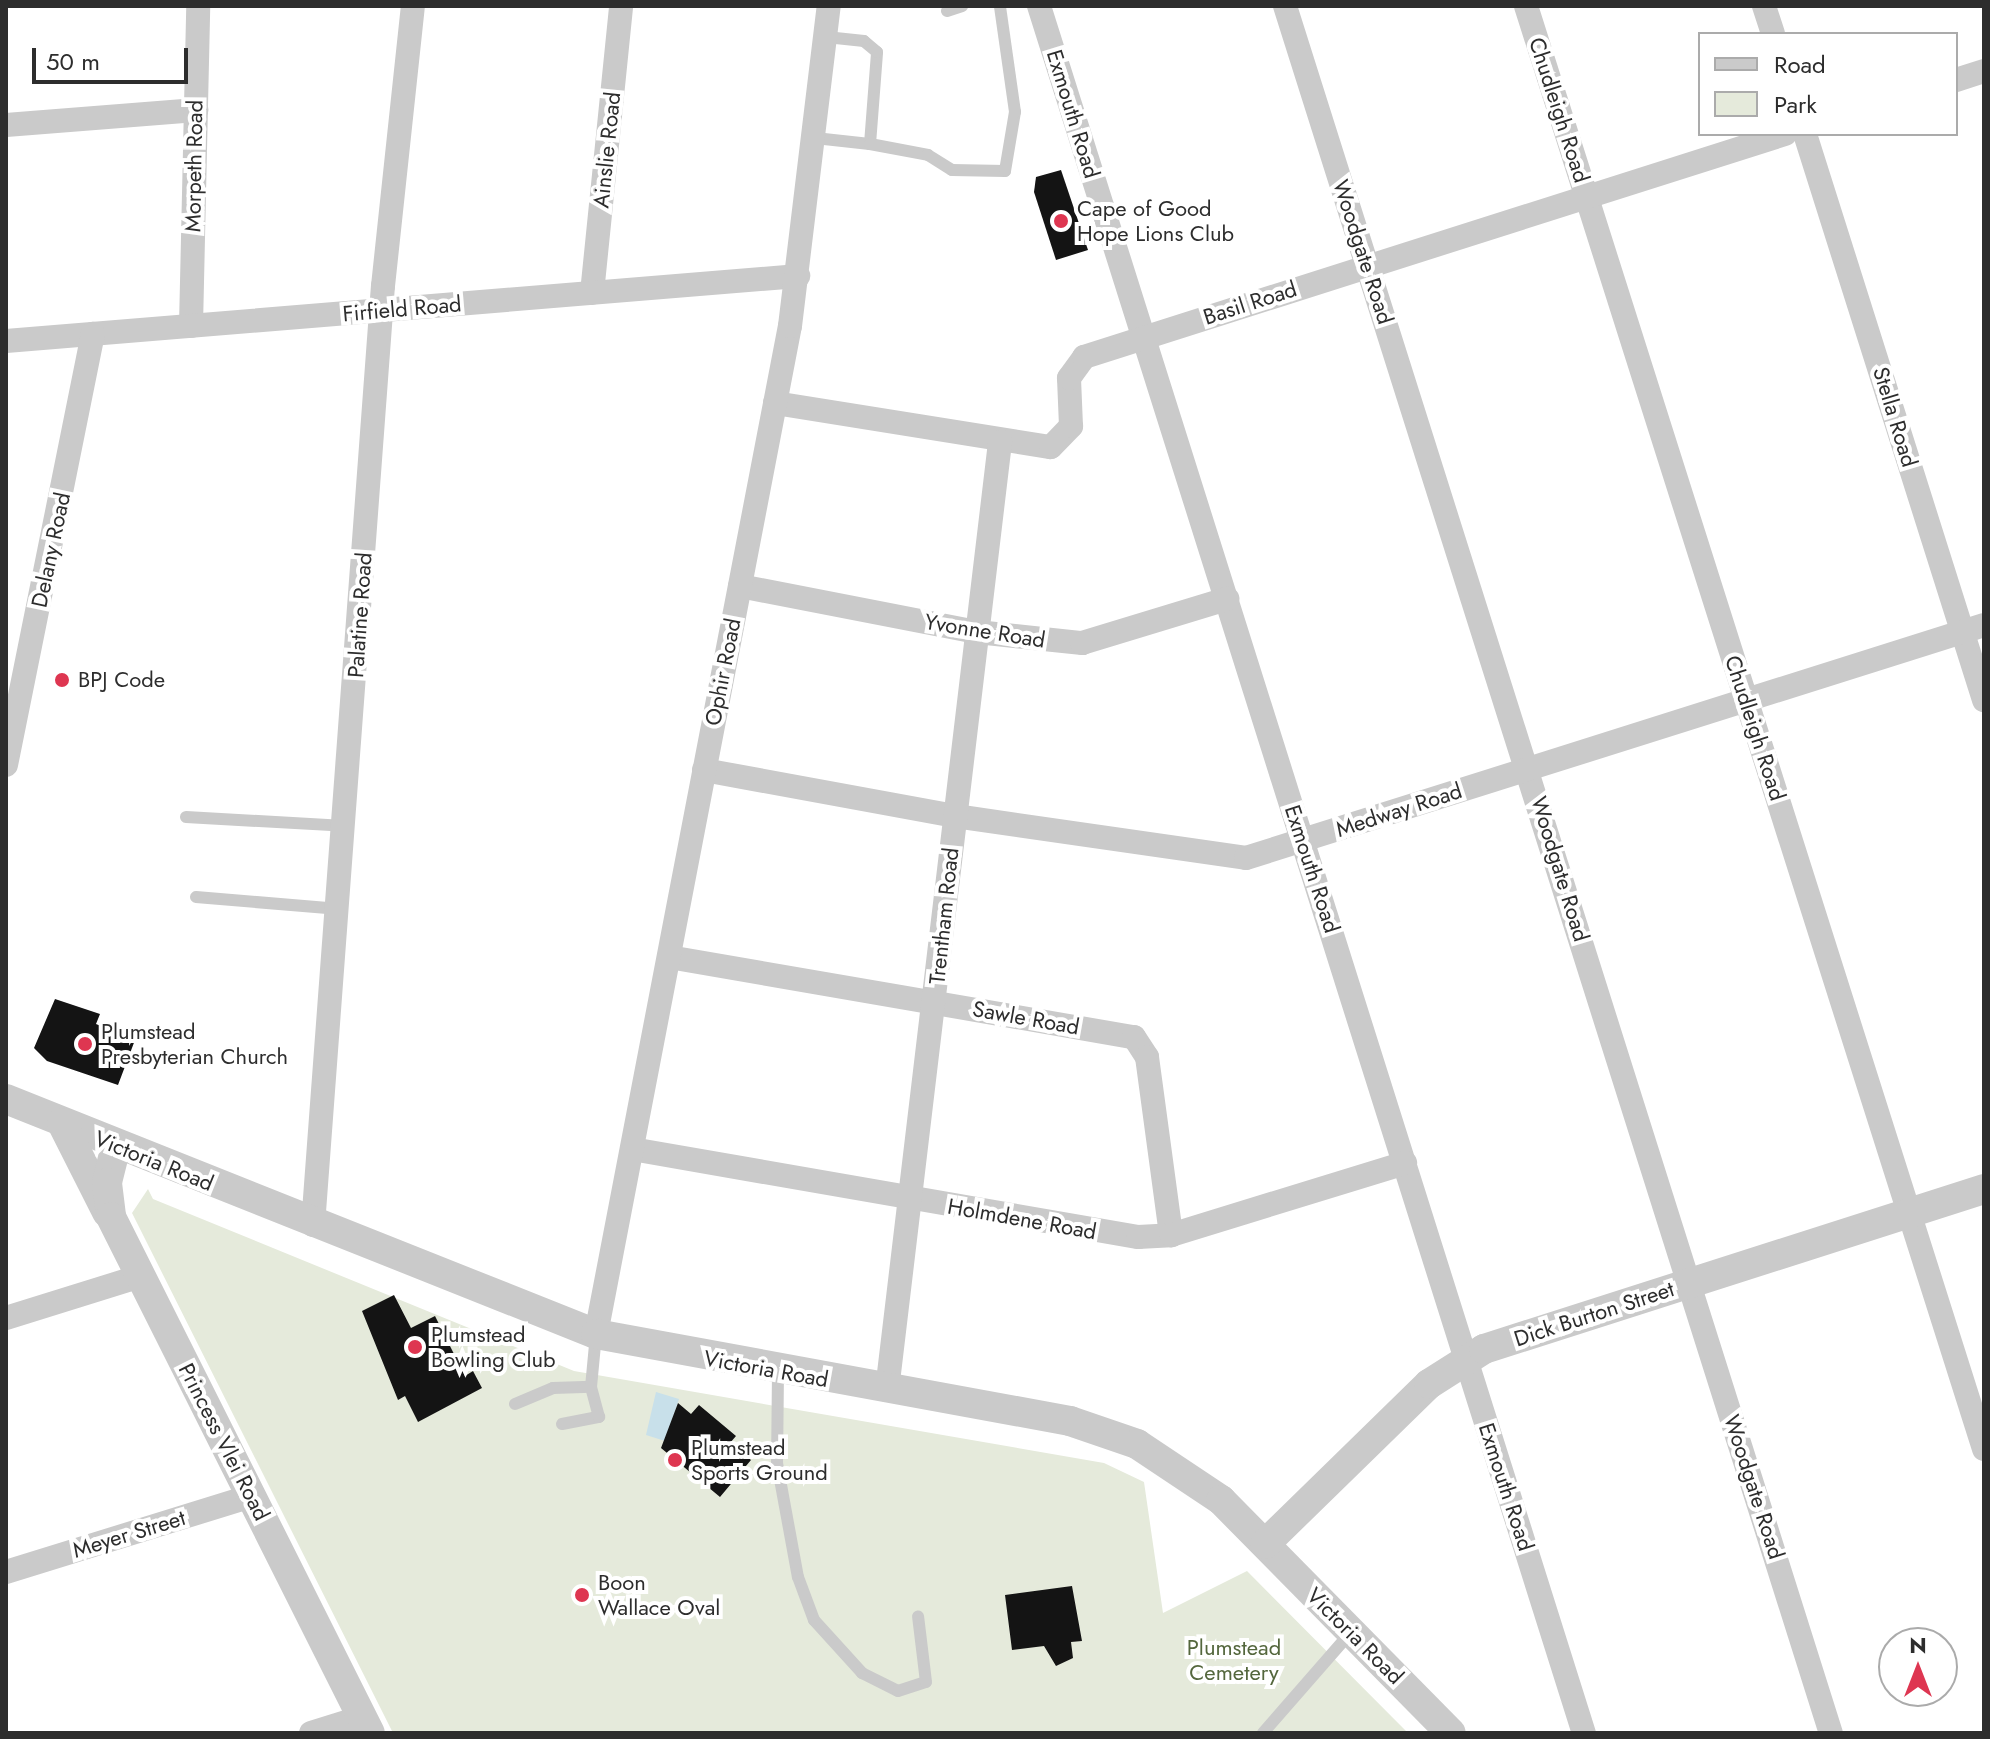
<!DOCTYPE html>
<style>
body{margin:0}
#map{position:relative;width:1990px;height:1739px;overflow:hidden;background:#fff;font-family:Jost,sans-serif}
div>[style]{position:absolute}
.green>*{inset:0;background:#e5eadb}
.water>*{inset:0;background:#c8e0ea}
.building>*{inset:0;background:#141414}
.service>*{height:12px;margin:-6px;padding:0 6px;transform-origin:6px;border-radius:6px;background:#cacaca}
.minor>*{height:24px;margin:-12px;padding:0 12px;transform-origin:12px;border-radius:12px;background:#cacaca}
.tertiary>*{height:30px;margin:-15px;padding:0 15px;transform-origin:15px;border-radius:15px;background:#cacaca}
.dots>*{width:22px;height:22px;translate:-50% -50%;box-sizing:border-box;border:4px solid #fff;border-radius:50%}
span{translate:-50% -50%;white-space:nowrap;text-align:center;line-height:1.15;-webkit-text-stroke:8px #fff;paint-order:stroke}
.street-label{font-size:22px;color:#2d2d2d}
.poi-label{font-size:22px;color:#2d2d2d}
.left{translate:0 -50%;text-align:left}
.park-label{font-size:22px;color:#54673d}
.frame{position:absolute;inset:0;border:8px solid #2d2d2d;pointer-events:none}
.legend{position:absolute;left:1698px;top:32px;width:260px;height:104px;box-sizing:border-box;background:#fff;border:2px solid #ababab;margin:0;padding:10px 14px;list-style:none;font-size:24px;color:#2d2d2d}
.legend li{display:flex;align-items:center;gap:16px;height:40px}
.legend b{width:40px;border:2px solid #ababab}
.north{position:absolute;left:1878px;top:1627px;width:80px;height:80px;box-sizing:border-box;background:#fff;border:2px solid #ababab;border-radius:50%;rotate:0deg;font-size:22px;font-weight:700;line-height:32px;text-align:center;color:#2d2d2d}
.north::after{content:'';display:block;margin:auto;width:28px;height:36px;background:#de3651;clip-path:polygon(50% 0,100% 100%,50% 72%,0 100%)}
.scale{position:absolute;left:32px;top:48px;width:156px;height:36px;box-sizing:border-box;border:4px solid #2d2d2d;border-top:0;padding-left:10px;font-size:24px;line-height:28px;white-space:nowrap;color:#2d2d2d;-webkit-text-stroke:6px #fff;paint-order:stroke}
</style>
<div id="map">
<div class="green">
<div style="clip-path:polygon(148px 1189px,153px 1199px,574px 1371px,1104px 1463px,1144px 1482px,1163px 1613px,1247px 1571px,1408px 1733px,393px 1733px,132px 1213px)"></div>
</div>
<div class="water">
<div style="clip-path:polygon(656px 1392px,679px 1399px,665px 1441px,646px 1435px)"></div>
</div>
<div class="building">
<div style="clip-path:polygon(1061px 170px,1088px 250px,1056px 260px,1034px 192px,1036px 177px)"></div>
<div style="clip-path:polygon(55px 999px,100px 1014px,96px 1024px,135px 1040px,118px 1085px,47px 1061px,34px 1048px)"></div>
<div style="clip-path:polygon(394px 1295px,411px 1328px,435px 1316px,465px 1376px,473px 1371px,482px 1388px,418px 1422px,405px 1396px,398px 1400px,362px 1311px)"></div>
<div style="clip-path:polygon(678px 1403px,691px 1414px,699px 1405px,736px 1436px,730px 1443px,751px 1460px,720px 1497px,661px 1448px)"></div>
<div style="clip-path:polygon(1072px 1586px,1082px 1641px,1071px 1642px,1073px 1658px,1056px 1666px,1044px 1646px,1012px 1650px,1005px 1595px)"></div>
</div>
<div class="service">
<div style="left:947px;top:11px;width:16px;rotate:-18deg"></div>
<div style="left:815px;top:138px;width:55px;rotate:6.2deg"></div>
<div style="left:870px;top:144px;width:92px;rotate:-85.6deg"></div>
<div style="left:877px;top:52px;width:17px;rotate:-140deg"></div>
<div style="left:864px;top:41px;width:38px;rotate:-174deg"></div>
<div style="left:870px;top:144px;width:59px;rotate:10.7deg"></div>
<div style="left:928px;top:155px;width:28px;rotate:32deg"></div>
<div style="left:952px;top:170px;width:53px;rotate:1.1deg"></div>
<div style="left:1005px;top:171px;width:60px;rotate:-80.4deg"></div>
<div style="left:1015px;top:112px;width:107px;rotate:-98.1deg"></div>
<div style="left:186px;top:817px;width:159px;rotate:3.2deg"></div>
<div style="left:196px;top:897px;width:144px;rotate:4.8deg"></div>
<div style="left:778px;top:1371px;width:92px;rotate:90.6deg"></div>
<div style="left:777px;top:1463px;width:116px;rotate:79.6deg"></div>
<div style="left:798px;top:1577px;width:46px;rotate:69.6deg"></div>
<div style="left:814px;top:1620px;width:72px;rotate:47.8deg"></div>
<div style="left:862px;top:1673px;width:40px;rotate:26.6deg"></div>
<div style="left:898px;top:1691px;width:29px;rotate:-18deg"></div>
<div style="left:926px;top:1682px;width:66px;rotate:-96.9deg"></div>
<div style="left:515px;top:1404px;width:41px;rotate:-22.8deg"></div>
<div style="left:553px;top:1388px;width:38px;rotate:-2deg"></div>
<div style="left:562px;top:1424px;width:38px;rotate:-11deg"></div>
<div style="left:599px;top:1417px;width:31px;rotate:-105deg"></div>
<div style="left:591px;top:1387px;width:53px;rotate:-84.6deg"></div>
<div style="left:1263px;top:1733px;width:135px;rotate:-48.9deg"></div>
</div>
<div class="minor">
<div style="left:1039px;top:6px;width:1811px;rotate:72.49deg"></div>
<div style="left:1285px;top:6px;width:1811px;rotate:72.46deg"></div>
<div style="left:1526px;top:6px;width:1514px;rotate:72.39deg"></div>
<div style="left:1764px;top:6px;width:29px;rotate:72deg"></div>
<div style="left:1956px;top:80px;width:29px;rotate:-18deg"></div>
<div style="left:6px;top:125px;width:191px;rotate:-4.5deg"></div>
<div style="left:1805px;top:134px;width:594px;rotate:72.45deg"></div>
<div style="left:592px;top:293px;width:288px;rotate:-84.2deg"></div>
<div style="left:191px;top:326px;width:320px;rotate:-88.7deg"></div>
<div style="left:6px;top:341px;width:795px;rotate:-4.69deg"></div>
<div style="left:775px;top:403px;width:279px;rotate:9.1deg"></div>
<div style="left:1051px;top:447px;width:29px;rotate:-46deg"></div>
<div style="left:1071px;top:426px;width:48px;rotate:-92.4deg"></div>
<div style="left:1069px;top:378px;width:26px;rotate:-54deg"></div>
<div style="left:1084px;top:357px;width:736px;rotate:-17.65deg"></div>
<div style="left:740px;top:586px;width:241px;rotate:11deg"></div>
<div style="left:977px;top:632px;width:106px;rotate:6deg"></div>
<div style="left:1082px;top:643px;width:152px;rotate:-16.9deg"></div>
<div style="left:6px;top:765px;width:440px;rotate:-78.6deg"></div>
<div style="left:704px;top:770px;width:255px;rotate:10.4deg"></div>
<div style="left:955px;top:816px;width:294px;rotate:8.2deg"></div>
<div style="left:1246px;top:858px;width:774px;rotate:-17.52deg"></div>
<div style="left:669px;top:957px;width:472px;rotate:9.8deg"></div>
<div style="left:1134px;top:1037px;width:24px;rotate:57deg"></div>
<div style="left:1147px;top:1057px;width:180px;rotate:82.3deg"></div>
<div style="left:632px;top:1149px;width:514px;rotate:9.87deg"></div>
<div style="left:1138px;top:1237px;width:33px;rotate:-3deg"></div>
<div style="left:1171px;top:1235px;width:245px;rotate:-17.1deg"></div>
<div style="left:313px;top:1225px;width:942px;rotate:-85.74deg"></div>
<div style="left:383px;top:286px;width:282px;rotate:-83.9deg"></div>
<div style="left:6px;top:1318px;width:141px;rotate:-17.3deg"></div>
<div style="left:596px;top:1334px;width:1026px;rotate:-79.11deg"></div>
<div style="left:790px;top:326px;width:322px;rotate:-83.1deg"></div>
<div style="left:887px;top:1390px;width:955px;rotate:-83.2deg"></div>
<div style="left:6px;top:1572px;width:257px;rotate:-17.2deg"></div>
<div style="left:311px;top:1733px;width:53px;rotate:-17.4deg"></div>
</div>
<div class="tertiary">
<div style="left:6px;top:1099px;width:635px;rotate:21.72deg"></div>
<div style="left:596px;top:1334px;width:482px;rotate:10.4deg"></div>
<div style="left:1070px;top:1421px;width:71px;rotate:18.9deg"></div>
<div style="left:1137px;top:1444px;width:101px;rotate:33.7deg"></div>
<div style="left:1221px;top:1500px;width:327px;rotate:45.4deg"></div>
<div style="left:62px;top:1123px;width:100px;rotate:63.2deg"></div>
<div style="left:116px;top:1146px;width:38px;rotate:104deg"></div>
<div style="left:107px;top:1183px;width:34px;rotate:83deg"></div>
<div style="left:111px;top:1217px;width:577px;rotate:63.35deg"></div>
<div style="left:1265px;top:1544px;width:229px;rotate:-44.3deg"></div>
<div style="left:1429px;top:1384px;width:65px;rotate:-32.5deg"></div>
<div style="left:1484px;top:1349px;width:525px;rotate:-17.74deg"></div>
</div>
<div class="dots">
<div style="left:1061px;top:221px;background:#de3651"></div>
<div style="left:62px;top:680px;background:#de3651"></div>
<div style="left:85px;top:1044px;background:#de3651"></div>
<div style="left:415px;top:1347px;background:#de3651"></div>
<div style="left:675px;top:1460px;background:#de3651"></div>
<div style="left:582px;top:1595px;background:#de3651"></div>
</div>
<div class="street-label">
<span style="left:1559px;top:110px;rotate:72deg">Chudleigh Road</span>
<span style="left:1073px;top:114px;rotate:73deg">Exmouth Road</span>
<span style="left:607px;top:150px;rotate:-84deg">Ainslie Road</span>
<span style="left:194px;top:166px;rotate:-89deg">Morpeth Road</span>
<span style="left:1363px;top:252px;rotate:72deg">Woodgate Road</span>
<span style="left:1250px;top:303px;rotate:-18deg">Basil Road</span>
<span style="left:402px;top:309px;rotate:-5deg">Firfield Road</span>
<span style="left:1895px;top:417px;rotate:73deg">Stella Road</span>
<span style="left:51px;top:550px;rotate:-78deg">Delany Road</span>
<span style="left:360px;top:615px;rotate:-86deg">Palatine Road</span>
<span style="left:985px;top:631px;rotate:9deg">Yvonne Road</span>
<span style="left:723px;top:672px;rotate:-79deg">Ophir Road</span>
<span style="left:1755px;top:728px;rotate:72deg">Chudleigh Road</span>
<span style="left:1399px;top:810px;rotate:-18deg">Medway Road</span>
<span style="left:1312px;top:869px;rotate:72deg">Exmouth Road</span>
<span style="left:1560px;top:869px;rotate:73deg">Woodgate Road</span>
<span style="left:944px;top:916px;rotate:-84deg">Trentham Road</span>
<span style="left:1026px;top:1018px;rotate:10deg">Sawle Road</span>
<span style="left:154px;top:1161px;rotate:22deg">Victoria Road</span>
<span style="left:1022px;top:1219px;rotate:10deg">Holmdene Road</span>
<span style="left:1594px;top:1314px;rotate:-18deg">Dick Burton Street</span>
<span style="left:766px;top:1369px;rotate:10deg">Victoria Road</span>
<span style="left:224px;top:1442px;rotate:63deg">Princess Vlei Road</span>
<span style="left:1506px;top:1487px;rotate:72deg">Exmouth Road</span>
<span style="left:1754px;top:1487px;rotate:72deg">Woodgate Road</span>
<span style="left:129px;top:1534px;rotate:-17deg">Meyer Street</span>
<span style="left:1355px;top:1636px;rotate:45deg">Victoria Road</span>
</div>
<div class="poi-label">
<span class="left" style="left:1077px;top:221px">Cape of Good<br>Hope Lions Club</span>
<span class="left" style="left:78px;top:680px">BPJ Code</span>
<span class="left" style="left:101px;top:1044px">Plumstead<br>Presbyterian Church</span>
<span class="left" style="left:431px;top:1347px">Plumstead<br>Bowling Club</span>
<span class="left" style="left:691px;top:1460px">Plumstead<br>Sports Ground</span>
<span class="left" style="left:598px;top:1595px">Boon<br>Wallace Oval</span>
</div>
<div class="park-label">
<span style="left:1234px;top:1660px">Plumstead<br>Cemetery</span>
</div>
<div class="frame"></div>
<ul class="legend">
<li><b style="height:10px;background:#cacaca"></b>Road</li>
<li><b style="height:22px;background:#e5eadb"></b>Park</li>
</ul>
<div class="north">N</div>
<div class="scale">50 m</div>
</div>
